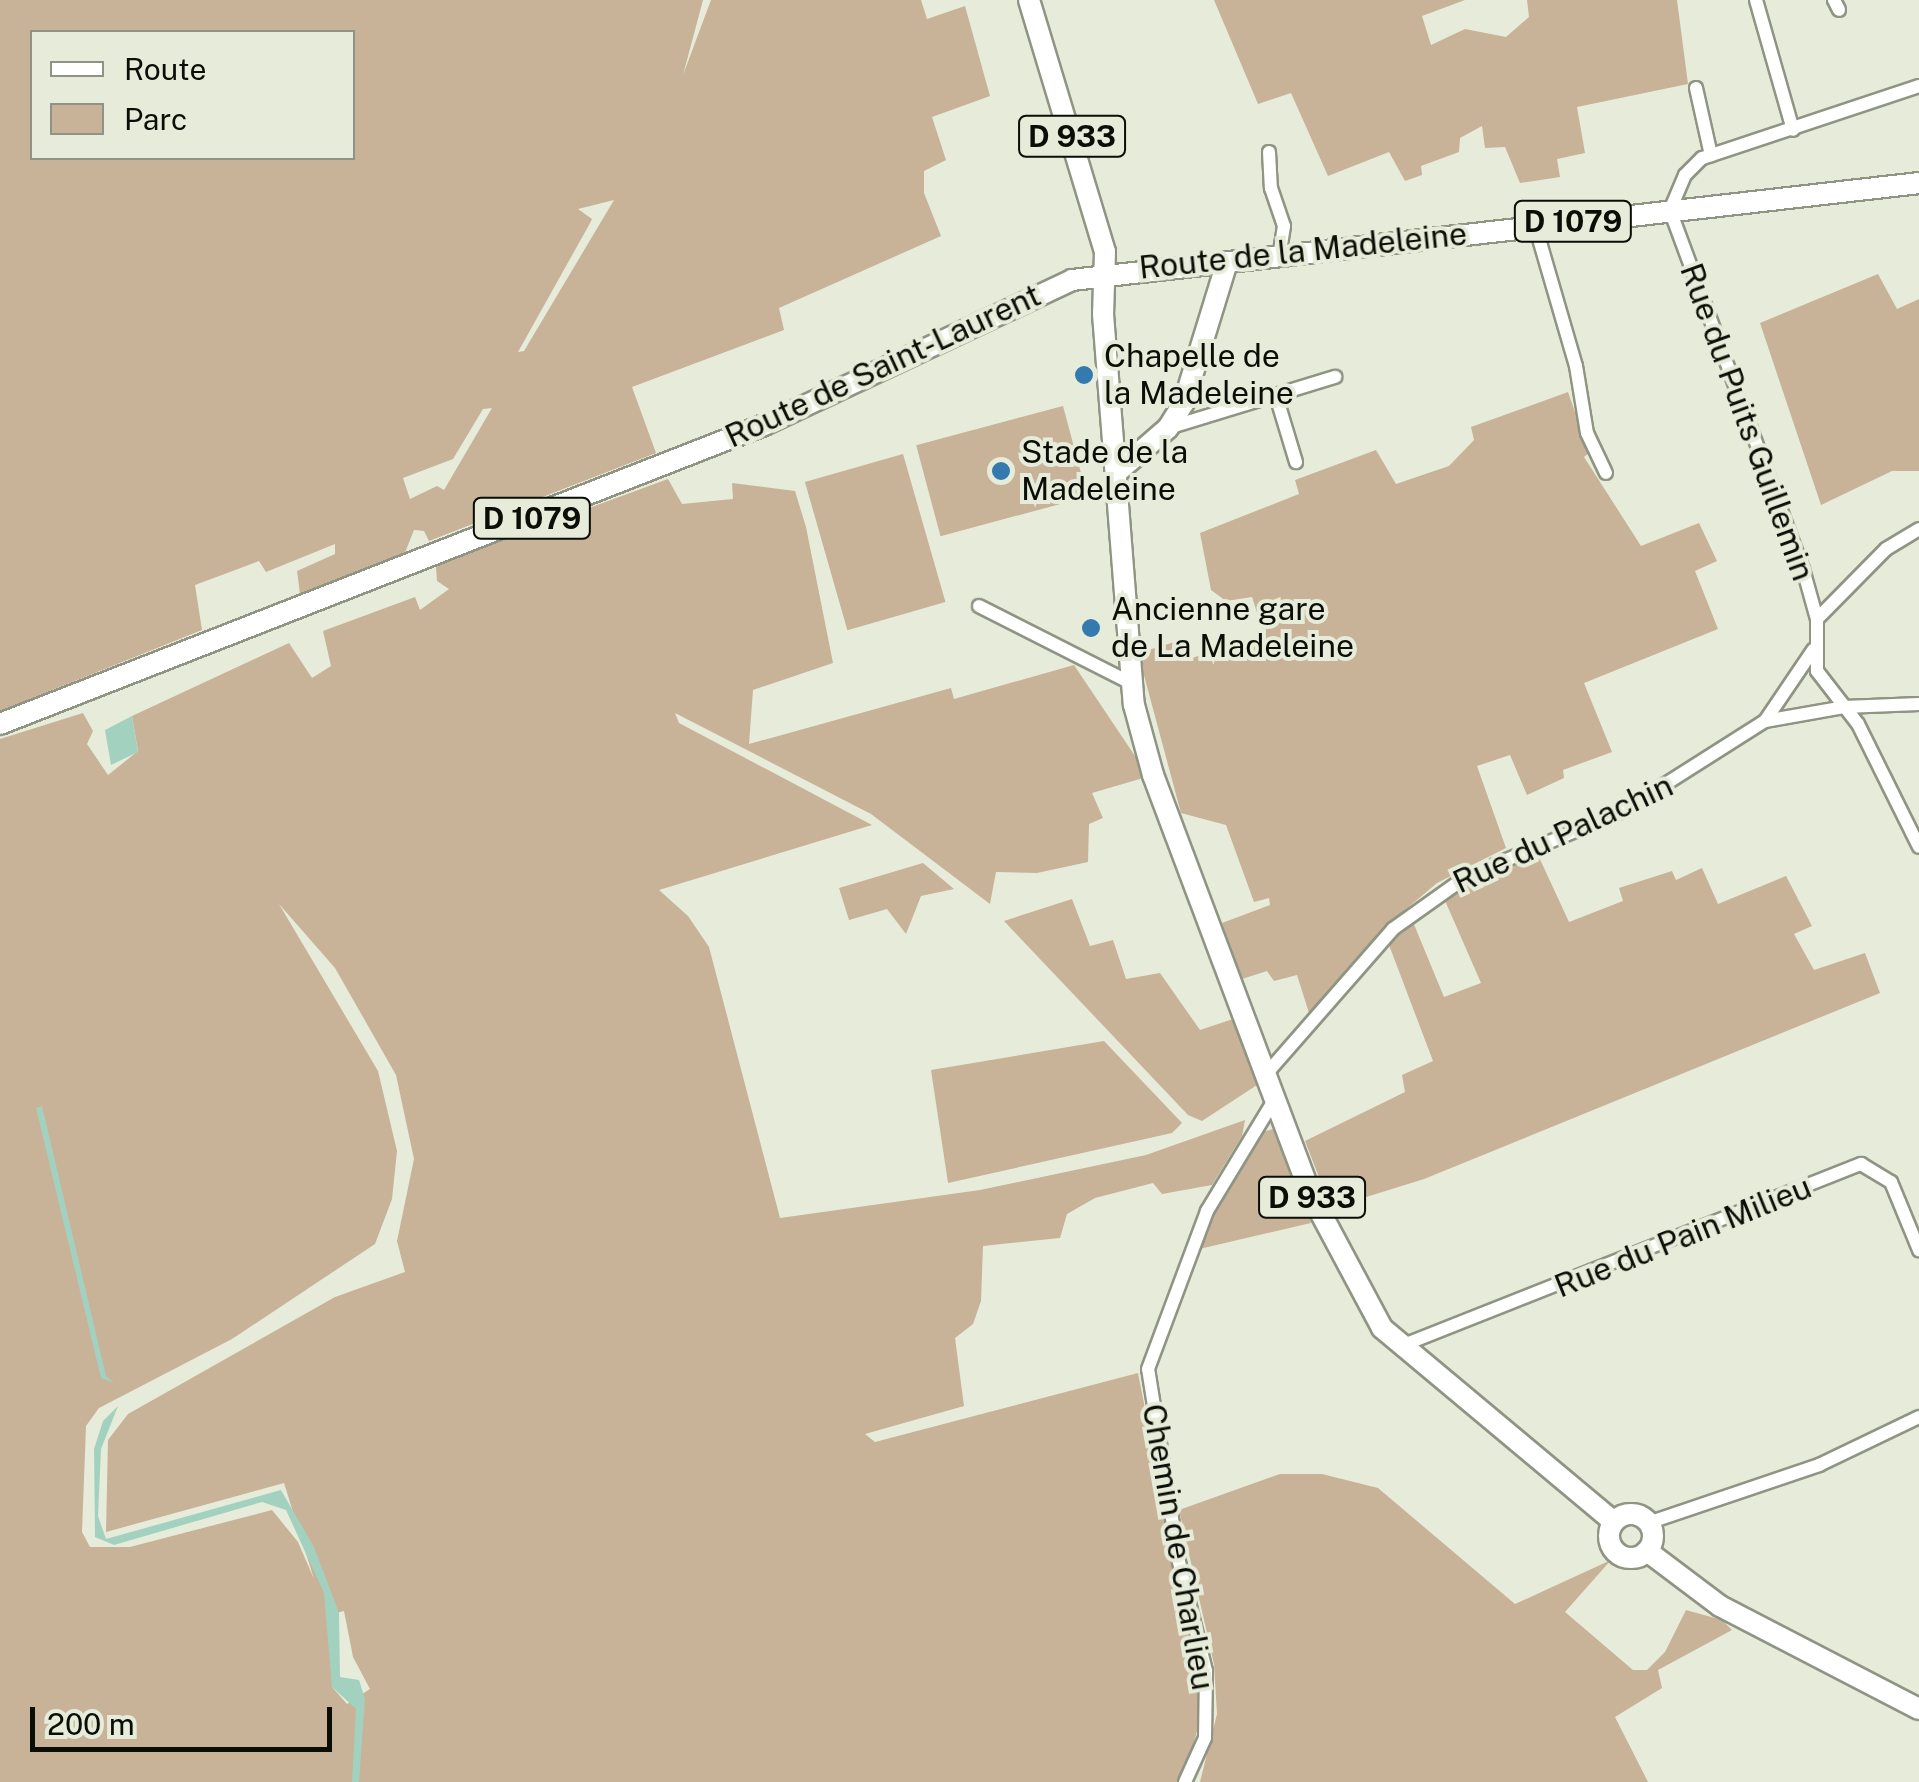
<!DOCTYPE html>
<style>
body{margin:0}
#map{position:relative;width:1919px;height:1782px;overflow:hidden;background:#e6ecd9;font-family:"Public Sans",sans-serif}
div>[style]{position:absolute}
.green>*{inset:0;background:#c8b298;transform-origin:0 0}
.water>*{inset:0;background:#a3d1c0}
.roads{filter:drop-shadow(2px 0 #8f9483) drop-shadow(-2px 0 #8f9483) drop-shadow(0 2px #8f9483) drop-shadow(0 -2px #8f9483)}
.street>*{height:12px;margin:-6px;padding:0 6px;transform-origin:6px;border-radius:6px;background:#fff}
.primary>*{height:20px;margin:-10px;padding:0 10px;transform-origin:10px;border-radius:10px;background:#fff}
.primary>.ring{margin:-10px;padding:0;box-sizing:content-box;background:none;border:20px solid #fff;border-radius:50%}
.dots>*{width:28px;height:28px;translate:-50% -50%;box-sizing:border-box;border:5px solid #e6ecd9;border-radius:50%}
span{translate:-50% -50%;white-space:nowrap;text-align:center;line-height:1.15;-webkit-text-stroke:8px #e6ecd9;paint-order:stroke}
.shield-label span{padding:2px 8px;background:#e6ecd9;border:2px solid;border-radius:8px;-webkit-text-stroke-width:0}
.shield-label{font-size:30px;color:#0b0d07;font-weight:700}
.street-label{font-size:32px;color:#0b0d07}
.poi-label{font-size:32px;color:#0b0d07}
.left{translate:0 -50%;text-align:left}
.legend{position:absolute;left:30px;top:30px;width:325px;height:130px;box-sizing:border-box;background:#e6ecd9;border:2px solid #8e9385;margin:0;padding:12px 18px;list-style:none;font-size:30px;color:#0b0d07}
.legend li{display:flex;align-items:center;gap:20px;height:50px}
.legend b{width:50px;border:2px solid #8e9385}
.scale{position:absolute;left:30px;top:1707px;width:302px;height:45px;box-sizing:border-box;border:5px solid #0b0d07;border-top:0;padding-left:12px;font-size:30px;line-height:35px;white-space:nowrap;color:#0b0d07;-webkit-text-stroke:8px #e6ecd9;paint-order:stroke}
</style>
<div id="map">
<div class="green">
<div style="clip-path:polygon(evenodd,0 0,703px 0,683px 75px,711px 0,921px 0,927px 19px,965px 6px,990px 96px,932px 117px,946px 160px,924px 171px,924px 193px,941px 236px,779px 308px,784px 330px,632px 387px,656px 453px,429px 541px,424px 531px,414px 530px,404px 555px,300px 594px,297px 571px,335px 554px,335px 544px,266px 572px,259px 561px,195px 585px,202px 630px,0 711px,0 0,32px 32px,352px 32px,352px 158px,32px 158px,32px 32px,0 0,614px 200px,524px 351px,518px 352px,589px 225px,592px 219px,578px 209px,614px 200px,0 0,492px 408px,444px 490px,437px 486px,410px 499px,403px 478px,453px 459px,483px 409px,492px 408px)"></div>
<div style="clip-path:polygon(1214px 0,1465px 0,1422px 16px,1431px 45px,1465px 29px,1506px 37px,1529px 17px,1527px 0,1677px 0,1688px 84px,1577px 107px,1585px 153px,1557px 159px,1560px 177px,1520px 183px,1505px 147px,1485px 148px,1482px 126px,1460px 138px,1459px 152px,1421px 166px,1422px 175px,1405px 181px,1389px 152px,1328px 176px,1291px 93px,1258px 104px)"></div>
<div style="clip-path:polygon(1878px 274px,1897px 309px,1919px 299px,1919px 471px,1892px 471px,1821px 505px,1760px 323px)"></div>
<div style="clip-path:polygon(1568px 392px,1589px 453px,1584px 457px,1641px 546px,1699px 523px,1717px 561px,1695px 571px,1718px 629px,1584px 683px,1612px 752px,1563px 770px,1564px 778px,1527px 795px,1510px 755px,1477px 766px,1506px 848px,1437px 883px,1386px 926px,1310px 1016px,1297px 975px,1274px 981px,1267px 971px,1242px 979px,1222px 923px,1270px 905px,1269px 898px,1254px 902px,1226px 825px,1181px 813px,1138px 653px,1178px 641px,1186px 660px,1264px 634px,1252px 597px,1226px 601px,1211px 590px,1200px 533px,1299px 494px,1295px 480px,1376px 450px,1396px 484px,1449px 466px,1474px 440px,1471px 427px)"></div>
<div style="left:1063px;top:406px;width:94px;height:152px;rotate:75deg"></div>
<div style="left:903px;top:454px;width:154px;height:102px;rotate:74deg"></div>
<div style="clip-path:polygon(evenodd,668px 479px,682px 504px,733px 499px,732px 483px,795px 491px,806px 527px,833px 663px,753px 690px,749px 744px,951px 688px,954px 699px,1074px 665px,1137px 759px,1143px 778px,1092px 793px,1103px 818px,1089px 824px,1088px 862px,1037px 873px,996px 872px,990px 904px,871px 814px,675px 713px,679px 723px,872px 825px,659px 890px,688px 916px,709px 947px,780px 1218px,980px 1190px,1146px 1155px,1245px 1120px,1242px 1136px,1212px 1185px,1162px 1194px,1153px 1183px,1095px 1198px,1067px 1214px,1060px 1238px,983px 1246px,981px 1301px,973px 1324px,955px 1338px,964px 1406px,865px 1434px,875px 1442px,1138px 1373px,1196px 1668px,1200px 1721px,1185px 1772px,1180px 1782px,0 1782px,0 739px,83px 713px,93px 731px,87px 744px,108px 775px,138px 751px,132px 716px,289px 643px,312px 678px,331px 666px,323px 631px,415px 597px,420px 610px,449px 589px,437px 581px,436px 567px,450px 559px,668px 479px,279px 904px,335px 968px,396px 1075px,414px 1159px,397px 1241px,405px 1272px,335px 1297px,128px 1414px,108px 1440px,106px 1532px,284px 1483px,314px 1579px,298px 1542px,272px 1510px,130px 1547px,90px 1547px,82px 1532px,86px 1426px,99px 1408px,232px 1339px,375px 1244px,392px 1199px,397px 1151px,378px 1071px,279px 904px,668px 479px,344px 1611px,353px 1657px,370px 1689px,347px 1704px,332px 1687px,331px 1614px,344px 1611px)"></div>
<div style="clip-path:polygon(1538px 855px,1569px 922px,1623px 901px,1619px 888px,1672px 871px,1676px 880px,1702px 868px,1718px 904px,1786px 876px,1812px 926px,1794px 934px,1814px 970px,1865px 953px,1880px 993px,1424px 1179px,1331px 1208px,1305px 1141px,1405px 1092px,1402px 1075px,1433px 1061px,1389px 945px,1413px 922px,1444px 997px,1481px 983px,1443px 896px)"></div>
<div style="clip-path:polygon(923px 863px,954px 889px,921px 896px,906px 934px,887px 909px,849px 920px,839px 888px)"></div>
<div style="clip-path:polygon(1072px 899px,1090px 946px,1113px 940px,1126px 979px,1160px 973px,1200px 1030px,1233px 1019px,1257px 1085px,1202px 1121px,1188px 1115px,1004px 921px)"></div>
<div style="clip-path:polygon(1104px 1041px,1182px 1123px,1172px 1133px,948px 1183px,931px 1070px)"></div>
<div style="clip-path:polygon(1273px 1129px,1311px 1223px,1195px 1250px,1259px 1133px)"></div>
<div style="clip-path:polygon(1280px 1474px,1322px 1474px,1378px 1488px,1515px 1604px,1611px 1560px,1565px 1612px,1633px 1670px,1647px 1670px,1665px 1652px,1686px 1610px,1722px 1620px,1732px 1630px,1658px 1670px,1662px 1688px,1615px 1717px,1648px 1782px,1200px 1782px,1217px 1714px,1214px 1664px,1179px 1510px)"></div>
</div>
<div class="water">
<div style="clip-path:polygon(132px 716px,138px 752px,111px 765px,105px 730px)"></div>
<div style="clip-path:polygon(42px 1106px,106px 1376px,114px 1383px,101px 1378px,36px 1108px)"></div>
<div style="clip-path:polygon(118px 1406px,101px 1449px,98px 1516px,106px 1539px,281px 1490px,314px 1547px,339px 1613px,340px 1677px,359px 1680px,365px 1699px,359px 1782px,352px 1782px,356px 1709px,332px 1687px,324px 1593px,286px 1510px,262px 1502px,114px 1545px,95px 1537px,94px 1449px,103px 1421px)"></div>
</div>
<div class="roads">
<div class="street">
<div style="left:1756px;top:0;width:135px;rotate:74.1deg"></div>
<div style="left:1834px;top:0;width:11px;rotate:63deg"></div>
<div style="left:1919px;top:86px;width:229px;rotate:161.6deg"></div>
<div style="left:1702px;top:158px;width:24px;rotate:135deg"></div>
<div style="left:1685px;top:175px;width:38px;rotate:113deg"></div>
<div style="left:1670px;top:210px;width:383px;rotate:69.7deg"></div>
<div style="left:1803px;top:569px;width:52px;rotate:74.4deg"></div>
<div style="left:1817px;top:619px;width:52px;rotate:90deg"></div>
<div style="left:1817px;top:671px;width:67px;rotate:52.3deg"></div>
<div style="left:1858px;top:724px;width:137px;rotate:63.6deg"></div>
<div style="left:1696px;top:88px;width:69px;rotate:77.4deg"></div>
<div style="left:1269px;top:152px;width:36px;rotate:87deg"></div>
<div style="left:1271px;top:188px;width:40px;rotate:71.1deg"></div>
<div style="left:1284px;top:226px;width:30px;rotate:99deg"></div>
<div style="left:1535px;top:225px;width:147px;rotate:73.8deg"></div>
<div style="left:1576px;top:366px;width:68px;rotate:80.7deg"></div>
<div style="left:1587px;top:433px;width:44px;rotate:64.6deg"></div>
<div style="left:1277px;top:399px;width:66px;rotate:73.2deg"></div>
<div style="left:1168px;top:428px;width:175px;rotate:-17deg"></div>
<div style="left:979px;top:606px;width:170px;rotate:26.9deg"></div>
<div style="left:1817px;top:619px;width:98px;rotate:-45.4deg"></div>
<div style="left:1886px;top:549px;width:39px;rotate:-31deg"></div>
<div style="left:1765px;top:721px;width:86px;rotate:-55.9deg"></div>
<div style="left:1267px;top:1073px;width:191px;rotate:-48.8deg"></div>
<div style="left:1393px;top:929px;width:90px;rotate:-35.5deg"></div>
<div style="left:1466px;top:877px;width:170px;rotate:-22.8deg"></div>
<div style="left:1623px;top:811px;width:168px;rotate:-32.4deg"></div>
<div style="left:1765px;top:721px;width:80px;rotate:-10deg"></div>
<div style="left:1844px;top:707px;width:75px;rotate:-2.3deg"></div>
<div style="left:1401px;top:1346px;width:495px;rotate:-21.6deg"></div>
<div style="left:1861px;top:1164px;width:35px;rotate:31deg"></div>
<div style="left:1891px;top:1182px;width:74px;rotate:67.6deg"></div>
<div style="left:1648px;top:1523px;width:181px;rotate:-18.7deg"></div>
<div style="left:1819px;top:1465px;width:111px;rotate:-25.6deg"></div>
<div style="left:1185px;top:1782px;width:48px;rotate:-65.6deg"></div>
<div style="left:1205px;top:1738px;width:67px;rotate:-89.1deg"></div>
<div style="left:1206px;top:1671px;width:112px;rotate:-103.9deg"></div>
<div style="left:1179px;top:1562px;width:195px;rotate:-99.1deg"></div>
<div style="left:1148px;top:1369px;width:169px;rotate:-69.5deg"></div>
<div style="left:1207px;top:1211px;width:133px;rotate:-58.8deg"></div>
</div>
<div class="primary">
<div style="left:1029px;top:0;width:263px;rotate:73.2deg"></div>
<div style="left:1105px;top:252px;width:62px;rotate:91.8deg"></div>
<div style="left:1103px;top:314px;width:392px;rotate:85.5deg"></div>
<div style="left:1134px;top:705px;width:73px;rotate:74.8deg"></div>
<div style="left:1153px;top:775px;width:447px;rotate:69.4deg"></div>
<div style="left:1310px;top:1193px;width:153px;rotate:61.9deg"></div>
<div style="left:1382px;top:1328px;width:302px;rotate:39.9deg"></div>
<div style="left:1116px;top:473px;width:69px;rotate:-40.9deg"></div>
<div style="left:1168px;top:428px;width:31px;rotate:-58deg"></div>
<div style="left:1184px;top:402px;width:146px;rotate:-72.9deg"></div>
<div style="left:0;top:724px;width:820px;rotate:-21.37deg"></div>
<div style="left:764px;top:425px;width:340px;rotate:-25.2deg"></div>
<div style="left:1072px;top:280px;width:853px;rotate:-6.53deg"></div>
<div class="ring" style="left:1609px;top:1514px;width:24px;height:24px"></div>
<div style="left:1647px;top:1551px;width:91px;rotate:37deg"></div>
<div style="left:1720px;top:1606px;width:224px;rotate:27.4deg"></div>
</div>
</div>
<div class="dots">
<div style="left:1084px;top:375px;background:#357aaf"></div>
<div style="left:1001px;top:471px;background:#357aaf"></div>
<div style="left:1091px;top:628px;background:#357aaf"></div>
</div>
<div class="shield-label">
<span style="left:1072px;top:136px">D 933</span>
<span style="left:1573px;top:221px">D 1079</span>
<span style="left:532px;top:518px">D 1079</span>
<span style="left:1312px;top:1197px">D 933</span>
</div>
<div class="street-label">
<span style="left:1303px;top:251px;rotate:-6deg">Route de la Madeleine</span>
<span style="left:883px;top:366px;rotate:-25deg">Route de Saint-Laurent</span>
<span style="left:1747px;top:422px;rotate:70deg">Rue du Puits Guillemin</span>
<span style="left:1563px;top:834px;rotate:-25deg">Rue du Palachin</span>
<span style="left:1683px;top:1237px;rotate:-22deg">Rue du Pain Milieu</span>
<span style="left:1178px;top:1547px;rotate:80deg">Chemin de Charlieu</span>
</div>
<div class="poi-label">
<span class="left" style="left:1104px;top:375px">Chapelle de<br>la Madeleine</span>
<span class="left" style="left:1021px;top:471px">Stade de la<br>Madeleine</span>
<span class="left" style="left:1111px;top:628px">Ancienne gare<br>de La Madeleine</span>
</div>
<ul class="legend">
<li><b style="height:12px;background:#fff"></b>Route</li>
<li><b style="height:28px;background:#c8b298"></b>Parc</li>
</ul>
<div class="scale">200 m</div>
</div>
